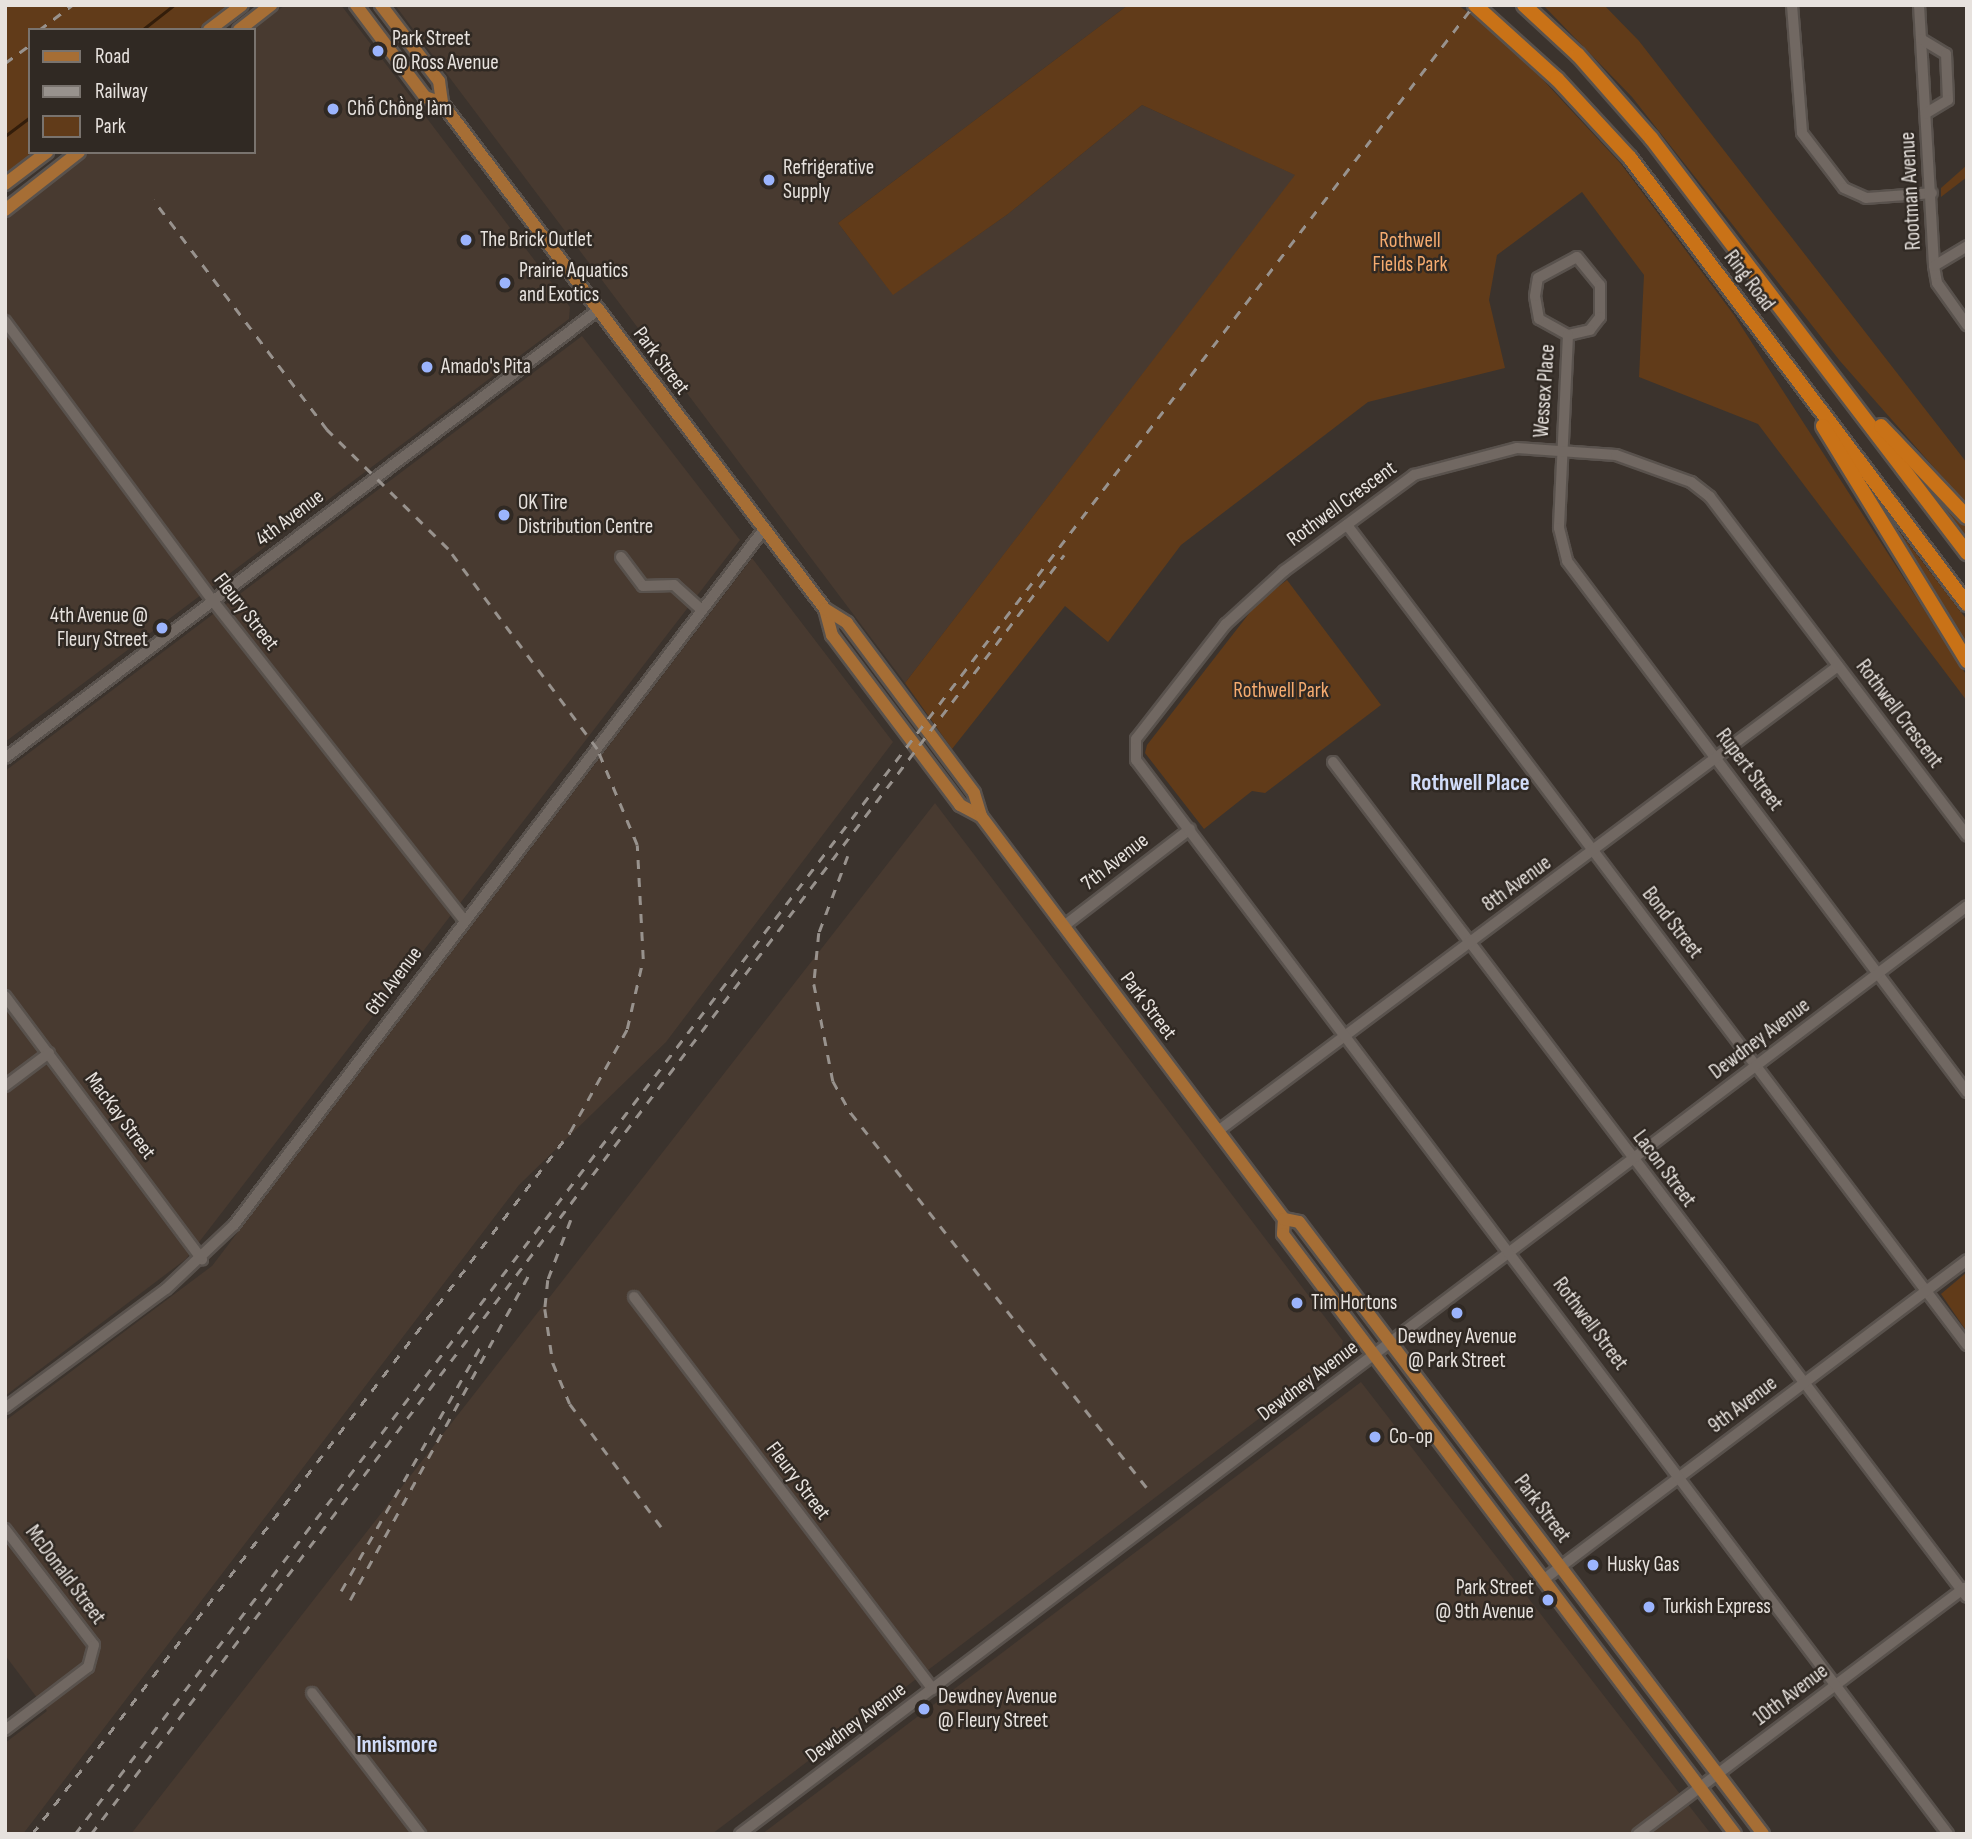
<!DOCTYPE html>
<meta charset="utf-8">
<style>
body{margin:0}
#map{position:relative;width:1972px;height:1839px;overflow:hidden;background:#3b332d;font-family:"Sofia Sans Condensed",sans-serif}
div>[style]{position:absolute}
.built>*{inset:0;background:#483a30}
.green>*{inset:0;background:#613b19}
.stream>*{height:2.5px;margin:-1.25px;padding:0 1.25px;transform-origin:1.25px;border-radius:1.25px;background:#331d0a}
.roads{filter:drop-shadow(2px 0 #59524d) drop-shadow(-2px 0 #59524d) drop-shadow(0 2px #59524d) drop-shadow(0 -2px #59524d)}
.minor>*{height:10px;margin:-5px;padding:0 5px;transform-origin:5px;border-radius:5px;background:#716862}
.major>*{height:12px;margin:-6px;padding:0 6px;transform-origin:6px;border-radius:6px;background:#a66e35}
.highway>*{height:14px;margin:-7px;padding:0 7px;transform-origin:7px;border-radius:7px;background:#c97217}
.rail>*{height:2.5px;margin-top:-1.25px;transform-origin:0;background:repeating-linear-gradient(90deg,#98928d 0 9px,transparent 0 18px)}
.dots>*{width:19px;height:19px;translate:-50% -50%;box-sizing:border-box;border:4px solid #302923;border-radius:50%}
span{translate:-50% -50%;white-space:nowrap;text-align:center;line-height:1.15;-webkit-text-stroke:5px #302923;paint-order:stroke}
.poi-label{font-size:21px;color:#e7e2de}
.left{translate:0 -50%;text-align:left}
.right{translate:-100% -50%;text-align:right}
.street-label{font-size:21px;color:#e7e2de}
.park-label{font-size:21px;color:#f5ab6f}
.neighbourhood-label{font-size:23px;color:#d1dcf8;font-weight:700}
.frame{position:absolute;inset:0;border:7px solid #e7e2de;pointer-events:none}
.legend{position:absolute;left:28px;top:28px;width:228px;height:126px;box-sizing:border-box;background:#302923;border:2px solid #79736e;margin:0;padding:9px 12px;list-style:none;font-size:21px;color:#e7e2de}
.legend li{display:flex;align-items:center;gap:14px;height:35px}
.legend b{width:35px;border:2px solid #79736e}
</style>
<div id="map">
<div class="built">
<div style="clip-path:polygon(285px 5px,341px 5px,570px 307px,569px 319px,5px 742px,5px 217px,90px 152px,254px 152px,252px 30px)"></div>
<div style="clip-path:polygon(395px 5px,1128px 5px,838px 223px,893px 294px,1008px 214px,1142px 105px,1296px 175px,905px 683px)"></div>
<div style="clip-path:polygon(582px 336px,740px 540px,186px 1259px,5px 1396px,5px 771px)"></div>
<div style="clip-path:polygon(752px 558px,893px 742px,666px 1042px,519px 1185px,23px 1834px,5px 1834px,5px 1743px,47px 1711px,5px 1655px,5px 1421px,212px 1266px)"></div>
<div style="clip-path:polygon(935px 803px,1343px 1341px,1339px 1358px,712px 1834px,131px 1834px)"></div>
<div style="clip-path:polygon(1361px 1382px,1711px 1834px,762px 1834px)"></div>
</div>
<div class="green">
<div style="clip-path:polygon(5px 5px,230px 5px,197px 30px,30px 30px,30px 152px,35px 152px,5px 175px)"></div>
<div style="clip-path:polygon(1128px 5px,1458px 5px,1508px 42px,1621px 164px,1734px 315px,1967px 676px,1967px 701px,1758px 424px,1639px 377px,1644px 275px,1582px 192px,1497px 255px,1489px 300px,1505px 368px,1368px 402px,1181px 545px,1108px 642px,1065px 606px,952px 749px,905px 683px,1295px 175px,1142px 105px,1008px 214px,893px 295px,838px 223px)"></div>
<div style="clip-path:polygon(1543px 5px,1604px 5px,1639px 41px,1967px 463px,1967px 505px,1840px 361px,1632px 97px)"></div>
<div style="clip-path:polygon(1967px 165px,1967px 177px,1941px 197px,1941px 188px)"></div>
<div style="clip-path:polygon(1922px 479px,1967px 526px,1967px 540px)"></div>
<div style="clip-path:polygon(1895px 526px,1967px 620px,1967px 651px,1892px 528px)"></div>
<div style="clip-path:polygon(1287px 580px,1381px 705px,1265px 793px,1252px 791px,1204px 829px,1145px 753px,1147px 745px,1258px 602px)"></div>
<div style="clip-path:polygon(1967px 1272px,1967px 1332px,1941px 1294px)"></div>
</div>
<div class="stream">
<div style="left:142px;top:30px;width:41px;rotate:-38deg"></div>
<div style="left:5px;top:136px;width:31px;rotate:-37deg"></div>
</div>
<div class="roads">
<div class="minor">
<div style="left:1792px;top:5px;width:128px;rotate:85.5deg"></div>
<div style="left:1802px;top:133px;width:69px;rotate:52.6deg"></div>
<div style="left:1844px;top:188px;width:24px;rotate:24deg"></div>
<div style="left:1866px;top:198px;width:66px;rotate:-4.3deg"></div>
<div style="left:1919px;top:5px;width:261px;rotate:86.7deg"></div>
<div style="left:1934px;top:266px;width:17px;rotate:80deg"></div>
<div style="left:1937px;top:283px;width:52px;rotate:54.5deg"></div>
<div style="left:1921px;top:39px;width:29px;rotate:31deg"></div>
<div style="left:1946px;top:54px;width:46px;rotate:87.5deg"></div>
<div style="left:1948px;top:100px;width:26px;rotate:149deg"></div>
<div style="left:1577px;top:257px;width:36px;rotate:51deg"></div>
<div style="left:1600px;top:285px;width:32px;rotate:90deg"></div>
<div style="left:1600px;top:317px;width:16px;rotate:128deg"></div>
<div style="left:1590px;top:330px;width:23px;rotate:167deg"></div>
<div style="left:1568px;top:335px;width:33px;rotate:-151deg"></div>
<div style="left:1539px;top:319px;width:23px;rotate:-100deg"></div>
<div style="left:1535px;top:296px;width:18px;rotate:-81deg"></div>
<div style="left:1538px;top:278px;width:44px;rotate:-28.3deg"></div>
<div style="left:1934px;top:266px;width:39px;rotate:-31deg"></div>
<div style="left:5px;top:321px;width:349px;rotate:53.4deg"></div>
<div style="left:213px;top:601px;width:406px;rotate:51.8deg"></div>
<div style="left:1568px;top:335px;width:193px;rotate:92.7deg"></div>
<div style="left:1559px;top:528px;width:34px;rotate:76deg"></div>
<div style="left:1567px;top:561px;width:665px;rotate:53.01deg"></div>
<div style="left:1347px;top:525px;width:1028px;rotate:52.91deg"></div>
<div style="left:621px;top:557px;width:36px;rotate:53deg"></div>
<div style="left:643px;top:586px;width:31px;rotate:-2deg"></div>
<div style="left:674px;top:585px;width:38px;rotate:42deg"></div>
<div style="left:5px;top:758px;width:743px;rotate:-37.07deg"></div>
<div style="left:1333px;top:762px;width:1048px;rotate:52.79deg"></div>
<div style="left:1064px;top:926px;width:159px;rotate:-37.6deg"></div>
<div style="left:5px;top:996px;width:329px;rotate:53.2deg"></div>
<div style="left:5px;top:1086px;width:55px;rotate:-36.9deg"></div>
<div style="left:1218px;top:1131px;width:775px;rotate:-36.87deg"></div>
<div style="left:634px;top:1297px;width:493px;rotate:52.7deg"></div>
<div style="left:5px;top:1408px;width:200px;rotate:-36.5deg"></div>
<div style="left:166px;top:1289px;width:93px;rotate:-43.3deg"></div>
<div style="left:234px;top:1225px;width:875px;rotate:-52.71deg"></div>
<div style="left:5px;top:1529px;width:146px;rotate:52.5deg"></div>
<div style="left:94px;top:1645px;width:23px;rotate:105deg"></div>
<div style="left:88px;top:1667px;width:104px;rotate:142.8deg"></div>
<div style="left:1543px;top:1580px;width:531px;rotate:-37.04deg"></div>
<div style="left:312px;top:1693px;width:178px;rotate:52.5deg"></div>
<div style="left:740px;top:1834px;width:1538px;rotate:-37.1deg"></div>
<div style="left:1638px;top:1834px;width:409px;rotate:-37deg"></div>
<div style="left:1948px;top:1834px;width:1346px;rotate:-127.09deg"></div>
<div style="left:1136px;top:760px;width:21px;rotate:-90deg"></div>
<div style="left:1136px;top:739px;width:146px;rotate:-52deg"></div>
<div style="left:1226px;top:624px;width:79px;rotate:-42.4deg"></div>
<div style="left:1284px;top:571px;width:162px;rotate:-36.4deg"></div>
<div style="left:1414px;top:475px;width:106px;rotate:-14.7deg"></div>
<div style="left:1517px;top:448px;width:99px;rotate:4deg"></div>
<div style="left:1616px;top:455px;width:80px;rotate:19.8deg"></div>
<div style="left:1691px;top:482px;width:24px;rotate:38deg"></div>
<div style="left:1710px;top:497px;width:425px;rotate:52.8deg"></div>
</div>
<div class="major">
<div style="left:356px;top:5px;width:115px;rotate:53.1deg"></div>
<div style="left:425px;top:97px;width:18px;rotate:19deg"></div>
<div style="left:381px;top:5px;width:96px;rotate:52.7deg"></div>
<div style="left:439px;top:81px;width:22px;rotate:82deg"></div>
<div style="left:442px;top:103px;width:635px;rotate:52.88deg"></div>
<div style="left:825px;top:609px;width:27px;rotate:75deg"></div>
<div style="left:832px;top:635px;width:213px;rotate:53deg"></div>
<div style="left:960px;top:805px;width:24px;rotate:28deg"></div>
<div style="left:209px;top:30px;width:41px;rotate:-37.1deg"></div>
<div style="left:239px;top:30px;width:41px;rotate:-38deg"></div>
<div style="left:5px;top:184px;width:53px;rotate:-37.3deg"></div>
<div style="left:5px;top:210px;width:94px;rotate:-38.1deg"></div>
<div style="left:825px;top:609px;width:26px;rotate:32deg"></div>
<div style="left:847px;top:623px;width:212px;rotate:53.2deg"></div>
<div style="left:974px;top:793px;width:24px;rotate:73deg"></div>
<div style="left:981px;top:816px;width:504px;rotate:53.06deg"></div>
<div style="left:1284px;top:1219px;width:15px;rotate:94deg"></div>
<div style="left:1283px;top:1234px;width:751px;rotate:53.01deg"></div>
<div style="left:1284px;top:1219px;width:15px;rotate:11deg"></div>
<div style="left:1299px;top:1222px;width:768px;rotate:52.83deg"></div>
</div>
<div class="highway">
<div style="left:1475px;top:5px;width:110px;rotate:42.1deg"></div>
<div style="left:1557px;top:79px;width:108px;rotate:47.3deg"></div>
<div style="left:1630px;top:158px;width:559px;rotate:52.93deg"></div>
<div style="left:1524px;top:5px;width:74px;rotate:42.8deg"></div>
<div style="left:1578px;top:55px;width:111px;rotate:48.7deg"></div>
<div style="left:1651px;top:138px;width:522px;rotate:52.71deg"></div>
<div style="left:1823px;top:426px;width:276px;rotate:58.5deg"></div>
<div style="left:1881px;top:426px;width:125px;rotate:46.6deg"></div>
</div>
</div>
<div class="rail">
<div style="left:39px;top:30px;width:41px;rotate:-37.1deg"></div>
<div style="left:5px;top:63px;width:31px;rotate:-36deg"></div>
<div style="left:848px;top:856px;width:82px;rotate:110.6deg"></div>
<div style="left:819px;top:933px;width:51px;rotate:95.6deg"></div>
<div style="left:814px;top:984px;width:99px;rotate:78.9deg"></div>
<div style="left:833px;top:1081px;width:37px;rotate:61deg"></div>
<div style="left:851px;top:1113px;width:483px;rotate:51.7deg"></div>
<div style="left:571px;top:1220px;width:64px;rotate:111deg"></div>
<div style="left:548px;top:1280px;width:29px;rotate:96deg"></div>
<div style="left:545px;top:1309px;width:55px;rotate:81.6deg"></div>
<div style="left:553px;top:1363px;width:44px;rotate:67.5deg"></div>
<div style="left:570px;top:1404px;width:156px;rotate:53.4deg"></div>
<div style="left:341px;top:1591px;width:287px;rotate:-60.3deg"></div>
<div style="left:350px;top:1600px;width:371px;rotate:-61.2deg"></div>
<div style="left:32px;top:1834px;width:884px;rotate:-52.53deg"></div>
<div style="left:570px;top:1132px;width:118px;rotate:-61deg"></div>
<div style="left:627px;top:1029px;width:72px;rotate:-77.1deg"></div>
<div style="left:643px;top:959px;width:114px;rotate:-93deg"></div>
<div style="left:637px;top:845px;width:104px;rotate:-112.6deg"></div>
<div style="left:597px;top:749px;width:249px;rotate:-126.7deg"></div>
<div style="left:448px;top:549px;width:170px;rotate:-135.5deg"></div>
<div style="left:327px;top:430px;width:288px;rotate:-127.1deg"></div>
<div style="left:75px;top:1834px;width:2303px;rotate:-52.59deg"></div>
<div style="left:91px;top:1834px;width:1607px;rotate:-52.74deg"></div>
</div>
<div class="dots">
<div style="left:378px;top:51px;background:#9bb4fd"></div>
<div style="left:333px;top:109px;background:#9bb4fd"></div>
<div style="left:769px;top:180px;background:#9bb4fd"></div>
<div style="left:466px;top:240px;background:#9bb4fd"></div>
<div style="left:505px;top:283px;background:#9bb4fd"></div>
<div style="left:427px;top:367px;background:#9bb4fd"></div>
<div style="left:504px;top:515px;background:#9bb4fd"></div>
<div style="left:162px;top:628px;background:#9bb4fd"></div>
<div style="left:1297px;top:1303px;background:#9bb4fd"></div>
<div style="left:1457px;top:1313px;background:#9bb4fd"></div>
<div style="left:1375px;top:1437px;background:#9bb4fd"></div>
<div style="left:1593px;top:1565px;background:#9bb4fd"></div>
<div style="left:1548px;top:1600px;background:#9bb4fd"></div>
<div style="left:1649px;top:1607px;background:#9bb4fd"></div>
<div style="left:924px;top:1709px;background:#9bb4fd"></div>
</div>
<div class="poi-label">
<span class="left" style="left:392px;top:51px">Park Street<br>@ Ross Avenue</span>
<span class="left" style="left:347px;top:109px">Chỗ Chồng làm</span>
<span class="left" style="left:783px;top:180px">Refrigerative<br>Supply</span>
<span class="left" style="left:480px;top:240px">The Brick Outlet</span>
<span class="left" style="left:519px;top:283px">Prairie Aquatics<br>and Exotics</span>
<span class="left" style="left:441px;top:367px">Amado's Pita</span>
<span class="left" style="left:518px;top:515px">OK Tire<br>Distribution Centre</span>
<span class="right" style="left:148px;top:628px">4th Avenue @<br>Fleury Street</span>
<span class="left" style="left:1311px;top:1303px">Tim Hortons</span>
<span style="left:1457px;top:1349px">Dewdney Avenue<br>@ Park Street</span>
<span class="left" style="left:1389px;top:1437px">Co-op</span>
<span class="left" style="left:1607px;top:1565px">Husky Gas</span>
<span class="right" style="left:1534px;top:1600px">Park Street<br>@ 9th Avenue</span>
<span class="left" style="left:1663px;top:1607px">Turkish Express</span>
<span class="left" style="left:938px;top:1709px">Dewdney Avenue<br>@ Fleury Street</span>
</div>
<div class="street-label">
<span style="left:1911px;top:191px;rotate:-93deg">Rootman Avenue</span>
<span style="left:1749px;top:281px;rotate:53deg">Ring Road</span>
<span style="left:661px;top:361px;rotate:53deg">Park Street</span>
<span style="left:1545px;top:391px;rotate:-86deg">Wessex Place</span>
<span style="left:1342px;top:504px;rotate:-36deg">Rothwell Crescent</span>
<span style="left:290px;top:518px;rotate:-37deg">4th Avenue</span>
<span style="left:246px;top:612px;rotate:52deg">Fleury Street</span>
<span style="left:1899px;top:714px;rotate:53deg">Rothwell Crescent</span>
<span style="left:1749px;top:770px;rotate:53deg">Rupert Street</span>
<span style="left:1115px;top:862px;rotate:-38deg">7th Avenue</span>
<span style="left:1517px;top:884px;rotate:-36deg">8th Avenue</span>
<span style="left:1672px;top:923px;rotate:52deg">Bond Street</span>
<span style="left:394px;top:981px;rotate:-53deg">6th Avenue</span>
<span style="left:1148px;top:1006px;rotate:53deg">Park Street</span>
<span style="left:1760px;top:1039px;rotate:-37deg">Dewdney Avenue</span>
<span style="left:120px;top:1116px;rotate:53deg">MacKay Street</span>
<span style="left:1664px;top:1169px;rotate:53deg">Lacon Street</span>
<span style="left:1590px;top:1324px;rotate:53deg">Rothwell Street</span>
<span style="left:1308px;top:1381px;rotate:-37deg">Dewdney Avenue</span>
<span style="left:1743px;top:1405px;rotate:-37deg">9th Avenue</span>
<span style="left:798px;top:1481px;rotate:53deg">Fleury Street</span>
<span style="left:1542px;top:1509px;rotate:53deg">Park Street</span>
<span style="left:65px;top:1575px;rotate:53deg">McDonald Street</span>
<span style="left:1791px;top:1695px;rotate:-37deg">10th Avenue</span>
<span style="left:856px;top:1723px;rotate:-37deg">Dewdney Avenue</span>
</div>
<div class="park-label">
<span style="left:1410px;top:253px">Rothwell<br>Fields Park</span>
<span style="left:1281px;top:691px">Rothwell Park</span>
</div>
<div class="neighbourhood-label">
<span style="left:1470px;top:783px">Rothwell Place</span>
<span style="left:397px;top:1745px">Innismore</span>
</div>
<div class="frame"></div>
<ul class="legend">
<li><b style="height:9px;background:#a66e35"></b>Road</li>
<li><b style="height:9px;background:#98928d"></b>Railway</li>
<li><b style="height:19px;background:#613b19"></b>Park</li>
</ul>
</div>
